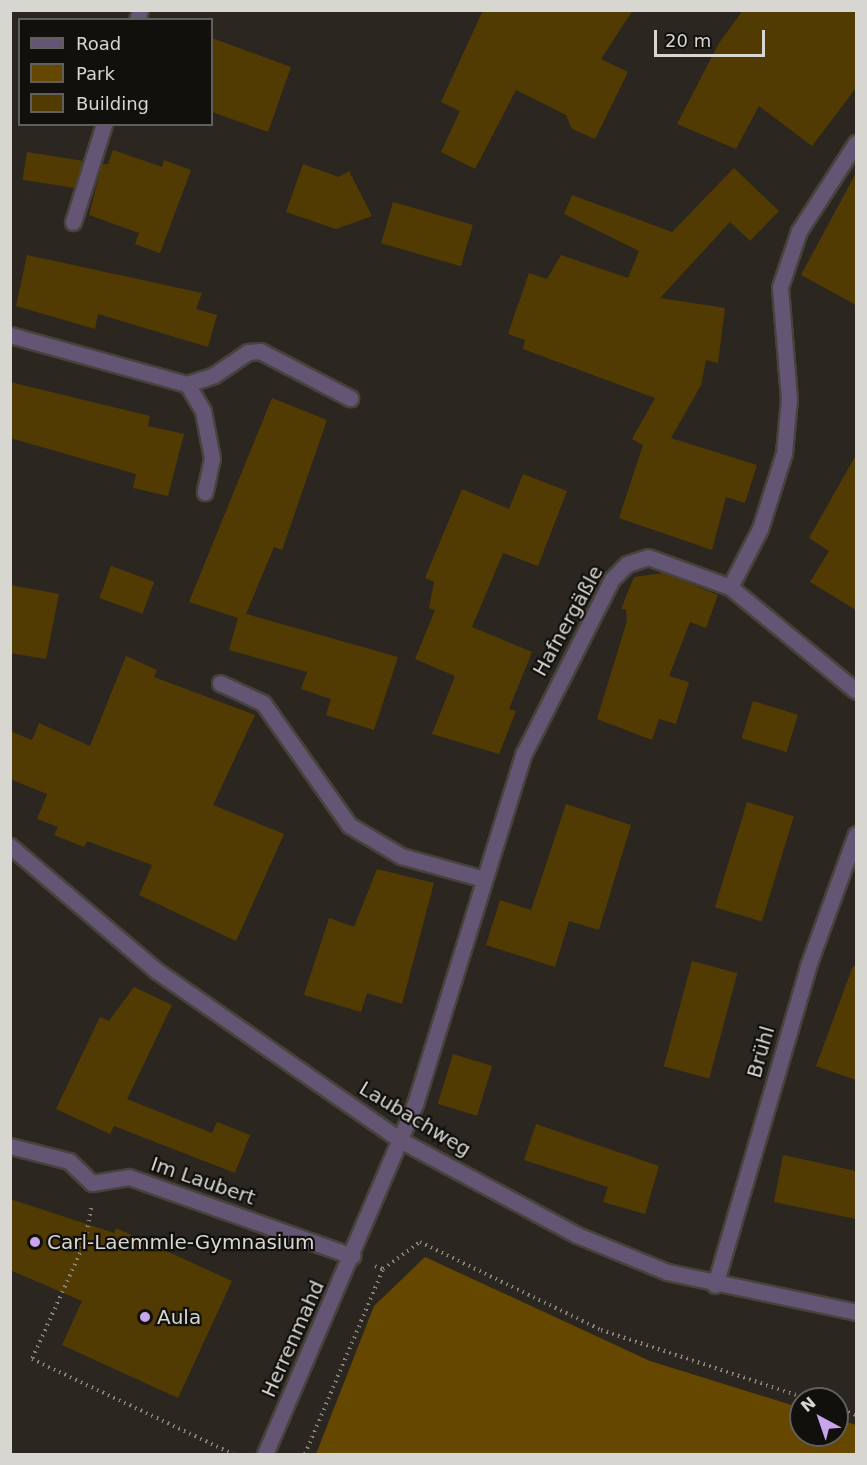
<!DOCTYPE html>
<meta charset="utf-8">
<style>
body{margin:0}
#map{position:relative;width:867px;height:1465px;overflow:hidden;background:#2b2720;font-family:"DejaVu Sans",sans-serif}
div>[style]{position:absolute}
.green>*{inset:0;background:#654700}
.building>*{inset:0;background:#523a03;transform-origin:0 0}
.path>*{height:4px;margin-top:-2px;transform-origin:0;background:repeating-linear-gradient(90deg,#88857f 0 1.5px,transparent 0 6px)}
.roads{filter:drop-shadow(2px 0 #47433c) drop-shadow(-2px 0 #47433c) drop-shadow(0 2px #47433c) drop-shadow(0 -2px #47433c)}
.service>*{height:15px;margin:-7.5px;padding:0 7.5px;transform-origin:7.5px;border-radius:7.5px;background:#645575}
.minor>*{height:15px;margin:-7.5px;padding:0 7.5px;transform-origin:7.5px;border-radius:7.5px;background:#645575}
.dots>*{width:16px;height:16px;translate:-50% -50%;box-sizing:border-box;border:3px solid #12100d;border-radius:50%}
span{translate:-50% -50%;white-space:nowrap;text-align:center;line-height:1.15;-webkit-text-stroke:4.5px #12100d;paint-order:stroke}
.street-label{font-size:20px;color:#d8d6d1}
.poi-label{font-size:20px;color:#d8d6d1}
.left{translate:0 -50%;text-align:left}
.frame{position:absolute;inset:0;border:12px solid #d8d6d1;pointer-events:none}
.legend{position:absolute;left:18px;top:18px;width:195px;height:108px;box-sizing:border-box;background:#12100d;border:2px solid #615f5b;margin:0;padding:8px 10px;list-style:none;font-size:18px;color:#d8d6d1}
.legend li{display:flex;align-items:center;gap:12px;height:30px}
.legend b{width:30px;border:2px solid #615f5b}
.north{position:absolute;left:789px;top:1387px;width:60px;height:60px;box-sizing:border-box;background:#12100d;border:2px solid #615f5b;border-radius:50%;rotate:320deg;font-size:16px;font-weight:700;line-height:24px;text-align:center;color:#d8d6d1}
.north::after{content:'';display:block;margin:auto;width:21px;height:27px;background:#c9a5ee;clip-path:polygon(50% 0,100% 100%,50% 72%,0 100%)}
.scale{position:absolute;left:654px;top:30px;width:111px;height:27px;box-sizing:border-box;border:3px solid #d8d6d1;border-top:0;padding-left:8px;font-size:18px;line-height:21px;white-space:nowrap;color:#d8d6d1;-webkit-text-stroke:4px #12100d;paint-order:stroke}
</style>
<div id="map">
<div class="green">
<div style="clip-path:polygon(425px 1257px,650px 1361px,801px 1408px,801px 1435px,837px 1435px,837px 1419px,856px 1425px,856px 1454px,316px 1454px,374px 1306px)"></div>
</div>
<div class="building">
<div style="clip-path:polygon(483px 10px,633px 10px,601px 59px,628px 72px,595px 139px,572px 129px,566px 115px,516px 90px,475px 169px,441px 152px,460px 111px,441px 102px)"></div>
<div style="clip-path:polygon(743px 10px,856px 10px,856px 88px,812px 146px,759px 106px,736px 149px,677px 124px,719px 43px)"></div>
<div style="clip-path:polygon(212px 38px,291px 67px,268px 132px,212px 112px)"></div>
<div style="clip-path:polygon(113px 150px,162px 167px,164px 160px,191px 170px,160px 253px,135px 244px,139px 233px,89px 215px,102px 164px,108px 164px)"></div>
<div style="left:27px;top:152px;width:56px;height:28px;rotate:9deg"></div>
<div style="clip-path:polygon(303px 164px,339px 177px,349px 171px,372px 216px,336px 229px,286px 212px)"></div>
<div style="clip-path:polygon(734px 168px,779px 211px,750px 241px,730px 222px,660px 298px,725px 308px,718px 363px,706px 360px,701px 385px,671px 438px,757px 465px,745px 503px,726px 497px,712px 550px,619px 518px,643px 445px,632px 439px,655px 398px,523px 349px,525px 340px,508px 334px,529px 273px,547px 279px,561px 255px,628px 278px,639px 251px,564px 214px,572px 195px,672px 232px)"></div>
<div style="clip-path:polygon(856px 173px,856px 305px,801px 275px)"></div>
<div style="left:393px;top:202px;width:83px;height:43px;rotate:16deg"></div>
<div style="clip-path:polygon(27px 255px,202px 293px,196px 309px,217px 315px,208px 347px,98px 314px,95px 329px,16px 306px)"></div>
<div style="clip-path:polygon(10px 382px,150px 416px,148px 426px,184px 434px,168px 496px,133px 488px,136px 474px,10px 438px)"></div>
<div style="clip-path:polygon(272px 398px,327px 420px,282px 550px,274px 547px,246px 614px,398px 657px,374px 730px,326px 715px,331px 699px,301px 689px,307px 672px,229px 650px,238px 618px,189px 602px)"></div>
<div style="clip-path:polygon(856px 455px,856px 610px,810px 582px,829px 551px,809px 538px)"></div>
<div style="clip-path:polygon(523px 474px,567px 491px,538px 566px,503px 553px,472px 627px,532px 652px,509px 709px,516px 711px,499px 754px,432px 734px,455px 676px,415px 659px,435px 610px,429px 608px,434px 582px,425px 578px,462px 489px,509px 509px)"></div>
<div style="left:111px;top:566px;width:46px;height:34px;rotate:20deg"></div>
<div style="clip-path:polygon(664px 573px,718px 595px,706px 628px,690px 622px,669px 676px,689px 682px,676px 724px,659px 719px,652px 740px,597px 719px,627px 621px,626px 609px,621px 609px,634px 577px)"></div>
<div style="clip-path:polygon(10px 585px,59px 594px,46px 659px,10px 653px)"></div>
<div style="clip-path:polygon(126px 656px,157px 670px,154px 677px,255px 715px,213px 805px,284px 834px,236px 941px,139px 895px,152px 865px,87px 841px,84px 847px,54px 835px,58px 827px,37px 819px,47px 794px,10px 779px,10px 731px,32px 740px,39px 723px,90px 746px)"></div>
<div style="left:753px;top:701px;width:47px;height:39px;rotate:17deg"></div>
<div style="left:747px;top:802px;width:49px;height:110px;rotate:17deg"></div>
<div style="clip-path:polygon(566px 804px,631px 825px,599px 930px,569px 921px,555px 967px,486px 945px,500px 900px,531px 910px)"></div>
<div style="clip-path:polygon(377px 869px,434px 883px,402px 1004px,367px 993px,361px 1012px,304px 995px,329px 918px,354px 927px)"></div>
<div style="left:692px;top:961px;width:47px;height:109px;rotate:15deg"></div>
<div style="clip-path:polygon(853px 966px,856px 967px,856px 1080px,816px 1066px)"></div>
<div style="clip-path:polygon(134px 987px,172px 1005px,127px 1099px,212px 1133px,217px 1122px,250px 1135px,235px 1173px,114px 1126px,110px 1134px,56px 1109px,100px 1017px,109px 1021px)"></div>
<div style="left:453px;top:1054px;width:41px;height:52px;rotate:17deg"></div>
<div style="clip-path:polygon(536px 1124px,659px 1166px,645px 1214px,603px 1202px,608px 1187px,524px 1160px)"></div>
<div style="clip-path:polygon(783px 1155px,856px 1171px,856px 1219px,774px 1202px)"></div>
<div style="clip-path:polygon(10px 1199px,114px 1233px,116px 1228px,232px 1281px,178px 1398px,62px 1345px,82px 1301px,10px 1270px)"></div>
</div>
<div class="path">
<div style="left:91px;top:1208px;width:35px;rotate:100deg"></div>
<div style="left:85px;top:1242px;width:128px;rotate:114.4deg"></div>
<div style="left:32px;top:1359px;width:222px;rotate:25.3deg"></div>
<div style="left:375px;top:1266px;width:9px;rotate:21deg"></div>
<div style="left:383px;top:1269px;width:46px;rotate:-36.1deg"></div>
<div style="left:420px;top:1242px;width:201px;rotate:25.9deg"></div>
<div style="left:601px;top:1330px;width:219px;rotate:18.4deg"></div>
<div style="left:837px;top:1408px;width:20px;rotate:20deg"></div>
<div style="left:305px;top:1454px;width:201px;rotate:-67.1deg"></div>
</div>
<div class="roads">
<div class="service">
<div style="left:137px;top:20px;width:10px;rotate:-73deg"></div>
<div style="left:73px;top:222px;width:103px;rotate:-72.4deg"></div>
<div style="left:10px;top:1146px;width:61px;rotate:14.3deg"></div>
<div style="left:69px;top:1161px;width:32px;rotate:44deg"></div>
<div style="left:92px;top:1183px;width:37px;rotate:-9deg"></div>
<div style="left:129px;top:1177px;width:237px;rotate:19.5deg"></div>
</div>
<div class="minor">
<div style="left:10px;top:335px;width:184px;rotate:15.5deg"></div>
<div style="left:187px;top:384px;width:28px;rotate:-18deg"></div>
<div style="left:214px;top:375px;width:41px;rotate:-34.1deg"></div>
<div style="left:248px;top:352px;width:12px;rotate:-5deg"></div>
<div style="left:260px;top:351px;width:102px;rotate:27.6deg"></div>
<div style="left:187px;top:384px;width:31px;rotate:59deg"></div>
<div style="left:203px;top:411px;width:48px;rotate:79.2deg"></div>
<div style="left:212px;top:458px;width:35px;rotate:102deg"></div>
<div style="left:730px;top:587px;width:163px;rotate:39.5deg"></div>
<div style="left:220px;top:683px;width:47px;rotate:24.9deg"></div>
<div style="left:263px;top:703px;width:149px;rotate:54.8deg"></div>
<div style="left:349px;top:825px;width:61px;rotate:30.8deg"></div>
<div style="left:401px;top:856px;width:86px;rotate:15.5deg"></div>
<div style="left:10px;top:846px;width:193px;rotate:40.4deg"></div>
<div style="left:157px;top:971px;width:296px;rotate:34.8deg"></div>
<div style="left:400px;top:1140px;width:201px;rotate:28.2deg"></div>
<div style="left:577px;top:1235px;width:97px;rotate:22.3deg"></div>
<div style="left:667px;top:1272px;width:193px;rotate:11.9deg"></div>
<div style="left:715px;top:1285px;width:332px;rotate:-73.7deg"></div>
<div style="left:808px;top:966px;width:140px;rotate:-70deg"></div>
<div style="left:265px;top:1454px;width:381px;rotate:-66.8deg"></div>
<div style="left:415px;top:1104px;width:365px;rotate:-72.8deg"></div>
<div style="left:523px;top:755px;width:197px;rotate:-63.2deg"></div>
<div style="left:612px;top:579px;width:21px;rotate:-45deg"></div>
<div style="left:627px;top:564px;width:22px;rotate:-18deg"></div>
<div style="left:648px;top:557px;width:87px;rotate:20.1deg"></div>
<div style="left:730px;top:587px;width:65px;rotate:-62.7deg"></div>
<div style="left:760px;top:529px;width:80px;rotate:-72.5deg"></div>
<div style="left:784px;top:453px;width:54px;rotate:-84.7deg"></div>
<div style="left:789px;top:399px;width:112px;rotate:-94.6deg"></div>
<div style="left:780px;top:287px;width:59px;rotate:-71.3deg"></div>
<div style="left:799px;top:231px;width:105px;rotate:-57.1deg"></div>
</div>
</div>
<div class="dots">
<div style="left:35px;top:1242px;background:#c9a5ee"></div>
<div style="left:145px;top:1317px;background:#c9a5ee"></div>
</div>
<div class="street-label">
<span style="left:568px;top:621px;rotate:-61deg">Hafnergäßle</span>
<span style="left:761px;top:1052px;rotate:-74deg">Brühl</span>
<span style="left:415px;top:1119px;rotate:31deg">Laubachweg</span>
<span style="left:203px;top:1181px;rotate:19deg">Im Laubert</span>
<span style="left:293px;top:1339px;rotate:-66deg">Herrenmahd</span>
</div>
<div class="poi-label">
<span class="left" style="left:47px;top:1242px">Carl-Laemmle-Gymnasium</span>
<span class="left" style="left:157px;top:1317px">Aula</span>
</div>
<div class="frame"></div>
<ul class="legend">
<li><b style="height:8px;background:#645575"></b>Road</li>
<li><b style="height:16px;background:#654700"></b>Park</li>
<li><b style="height:16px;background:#523a03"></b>Building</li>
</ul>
<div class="north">N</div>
<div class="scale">20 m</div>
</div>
